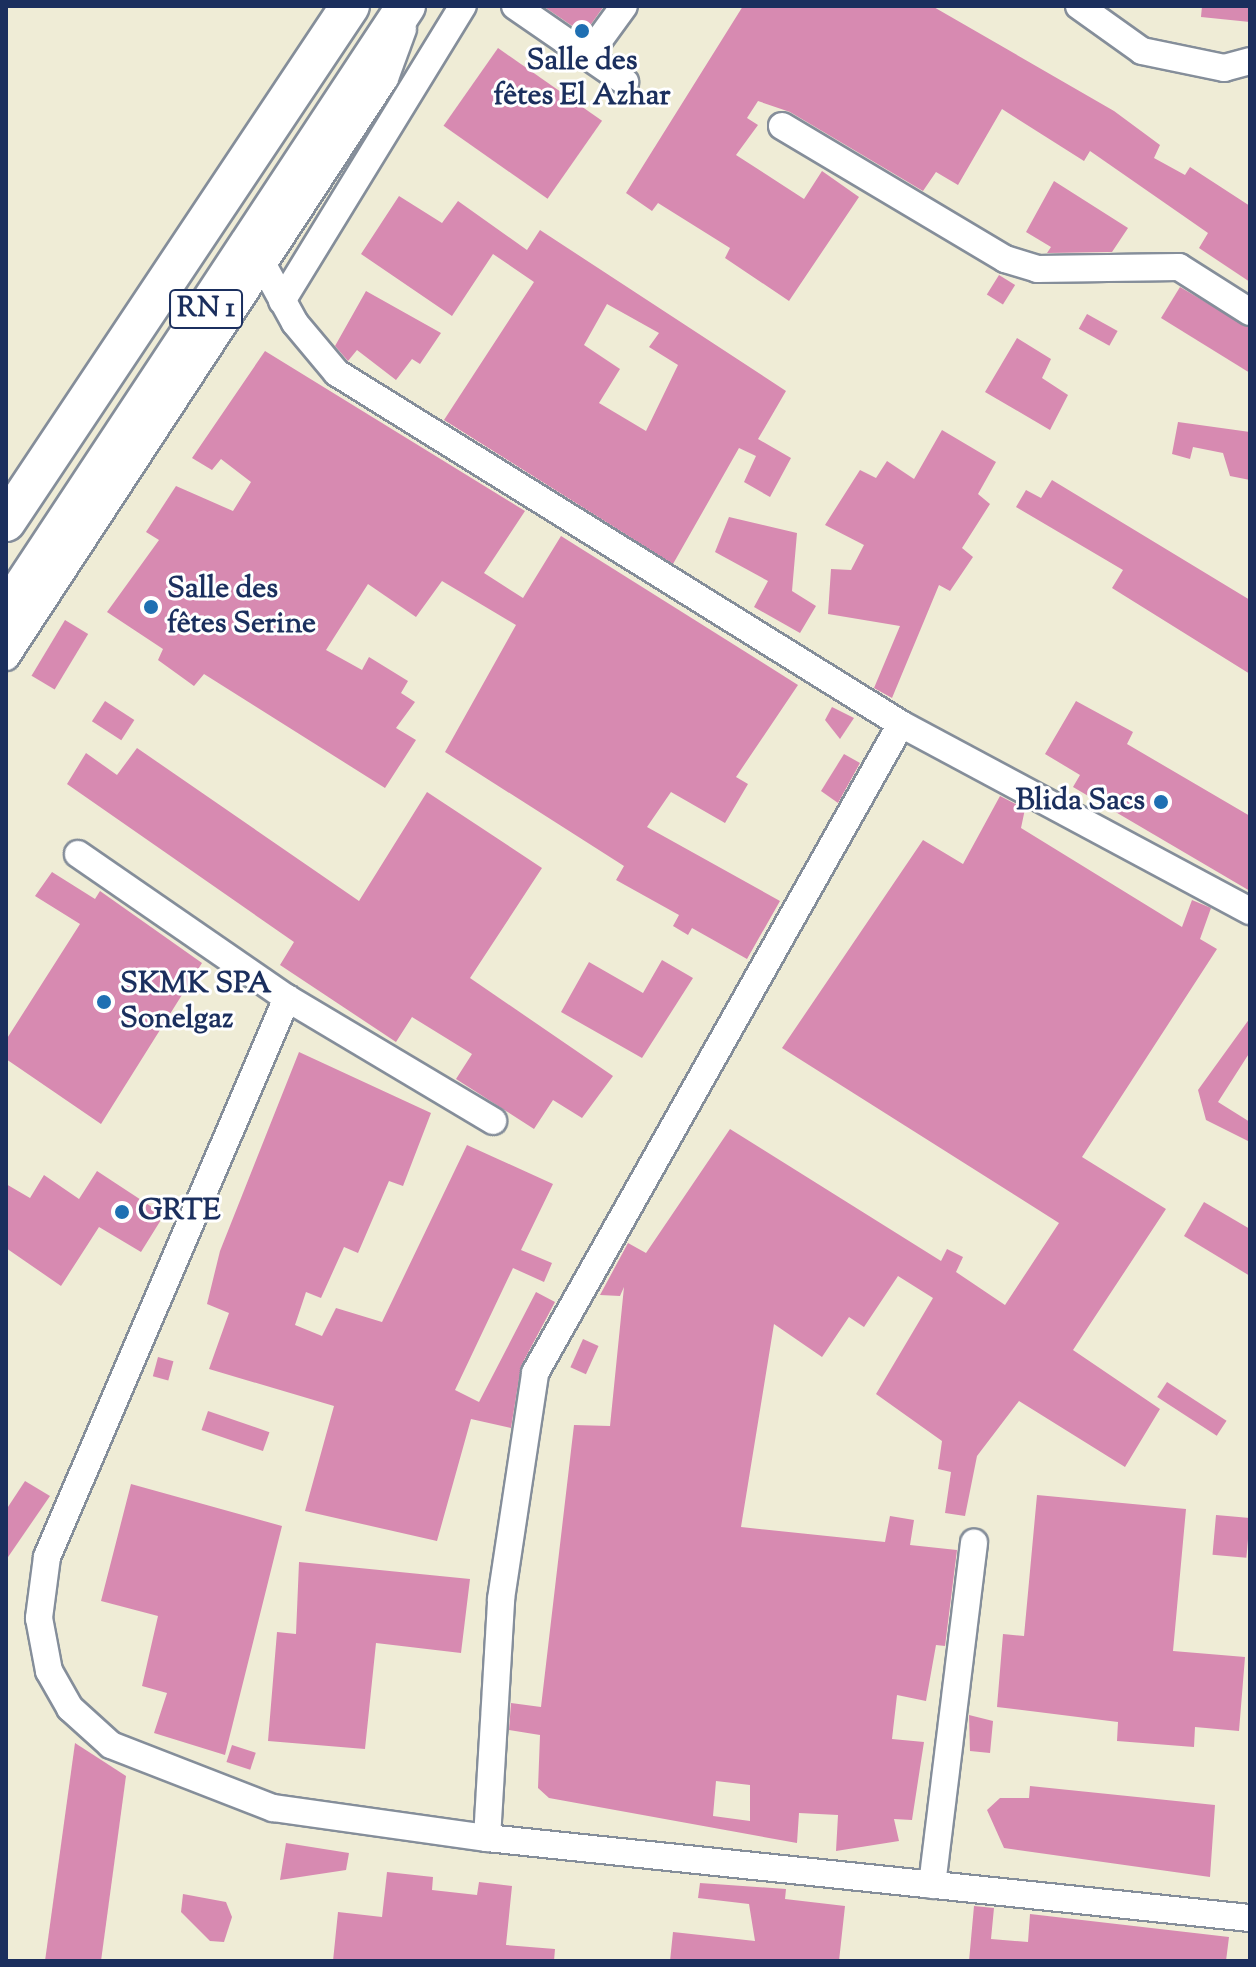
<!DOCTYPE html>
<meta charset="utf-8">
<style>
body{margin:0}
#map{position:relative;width:1256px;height:1967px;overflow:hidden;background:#efecd6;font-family:"Sorts Mill Goudy",serif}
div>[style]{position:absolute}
.building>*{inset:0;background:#d78ab1;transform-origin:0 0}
.roads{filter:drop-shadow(2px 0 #858e9a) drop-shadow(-2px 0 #858e9a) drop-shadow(0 2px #858e9a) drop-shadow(0 -2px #858e9a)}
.minor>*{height:26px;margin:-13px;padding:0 13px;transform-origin:13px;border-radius:13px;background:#fff}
.highway>*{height:38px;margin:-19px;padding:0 19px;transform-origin:19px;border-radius:19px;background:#fff}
.dots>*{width:22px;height:22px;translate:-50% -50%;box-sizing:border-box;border:4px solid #fff;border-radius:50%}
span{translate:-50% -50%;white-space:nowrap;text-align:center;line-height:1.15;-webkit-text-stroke:6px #fff;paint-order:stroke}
.shield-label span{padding:2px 6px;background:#fff;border:2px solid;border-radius:6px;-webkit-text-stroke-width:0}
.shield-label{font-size:28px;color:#1b2f5e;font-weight:700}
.poi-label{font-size:30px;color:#1b2f5e;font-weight:700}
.left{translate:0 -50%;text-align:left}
.right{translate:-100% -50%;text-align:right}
.frame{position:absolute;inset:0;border:8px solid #1b2f5e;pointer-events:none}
</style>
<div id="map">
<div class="building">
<div style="clip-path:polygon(543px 6px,604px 6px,584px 34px)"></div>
<div style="clip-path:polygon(743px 6px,932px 6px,1114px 111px,1160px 145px,1154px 158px,1185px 175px,1190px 167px,1250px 206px,1250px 282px,1199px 248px,1208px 233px,1090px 151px,1084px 161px,1002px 109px,958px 185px,936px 172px,923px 191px,790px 112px,758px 101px,747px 118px,758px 125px,736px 155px,804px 199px,822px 171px,859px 197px,789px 301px,725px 258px,730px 248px,658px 203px,652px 211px,626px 193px)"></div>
<div style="clip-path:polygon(1202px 6px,1250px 6px,1250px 22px,1201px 17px)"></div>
<div style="left:498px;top:48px;width:127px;height:95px;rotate:35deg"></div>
<div style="clip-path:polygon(1054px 181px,1128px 228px,1112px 252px,1047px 253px,1051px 247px,1026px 232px)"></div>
<div style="clip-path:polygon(evenodd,399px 196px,442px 223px,458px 201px,527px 250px,540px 230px,786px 391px,758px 439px,791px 458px,770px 497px,744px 482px,756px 456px,739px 448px,673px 564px,444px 420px,534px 282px,493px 254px,452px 316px,361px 254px,399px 196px,607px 304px,659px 333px,649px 347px,678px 365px,646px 431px,599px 403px,620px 369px,584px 345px,607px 304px)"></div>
<div style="left:999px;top:275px;width:19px;height:23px;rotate:32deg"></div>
<div style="clip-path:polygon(1180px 287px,1250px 328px,1250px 373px,1161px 318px)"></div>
<div style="clip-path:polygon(366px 291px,441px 333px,420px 364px,412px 359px,396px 380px,357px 350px,348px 361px,335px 346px)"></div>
<div style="left:1087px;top:314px;width:35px;height:17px;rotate:29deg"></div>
<div style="clip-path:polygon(1017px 338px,1051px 359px,1042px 378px,1068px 395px,1050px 430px,985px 392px)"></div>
<div style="clip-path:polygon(265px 351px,525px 511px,484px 573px,523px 598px,561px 536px,798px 685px,736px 777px,748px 784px,725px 823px,671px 792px,647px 827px,780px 901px,747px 959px,692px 928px,688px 935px,673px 926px,679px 915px,616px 880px,624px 866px,445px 752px,516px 625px,442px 581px,416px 617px,368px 584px,326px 650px,362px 670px,369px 657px,408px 681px,401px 693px,415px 702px,396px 728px,416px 740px,385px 788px,204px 674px,194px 686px,158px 660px,163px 649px,107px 612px,159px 540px,146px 532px,176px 486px,233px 511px,251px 482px,221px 459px,212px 470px,192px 458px)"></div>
<div style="clip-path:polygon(1178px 422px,1250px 432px,1250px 480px,1230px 476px,1223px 453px,1193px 447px,1190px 459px,1172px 454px)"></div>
<div style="clip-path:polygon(942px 430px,996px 462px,978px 494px,990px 504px,962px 548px,973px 557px,950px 591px,939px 585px,892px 698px,874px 688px,900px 626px,828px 614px,831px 569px,851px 570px,864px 545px,825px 525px,860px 470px,876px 478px,887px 461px,914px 479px)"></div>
<div style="clip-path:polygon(1052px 480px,1250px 600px,1250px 674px,1112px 588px,1123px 570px,1016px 507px,1026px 490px,1041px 498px)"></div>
<div style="clip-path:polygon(729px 517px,797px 533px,792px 591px,816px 606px,800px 633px,754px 607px,768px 581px,715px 552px)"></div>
<div style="left:65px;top:620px;width:27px;height:65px;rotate:31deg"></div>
<div style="left:105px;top:701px;width:35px;height:24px;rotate:33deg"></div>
<div style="clip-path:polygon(1076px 701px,1133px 732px,1127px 744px,1250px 816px,1250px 891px,1073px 787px,1080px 775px,1045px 754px)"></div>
<div style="clip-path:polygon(832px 707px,854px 718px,840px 739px,825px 720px)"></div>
<div style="clip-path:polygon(137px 748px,359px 901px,427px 792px,542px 868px,470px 978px,613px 1076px,582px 1118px,553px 1100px,534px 1129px,456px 1079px,472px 1054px,412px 1017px,396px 1042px,280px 965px,294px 942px,67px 784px,86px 753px,117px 775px)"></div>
<div style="clip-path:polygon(844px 754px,860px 763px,838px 803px,821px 791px)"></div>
<div style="clip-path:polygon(evenodd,1000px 796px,1025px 809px,1021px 828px,1182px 927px,1192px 900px,1211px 908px,1200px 939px,1217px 949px,1082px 1157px,1166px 1209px,1073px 1350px,1160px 1409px,1125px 1467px,1019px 1401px,977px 1456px,965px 1516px,945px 1513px,951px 1472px,938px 1469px,942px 1441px,876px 1394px,933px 1298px,898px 1276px,864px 1327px,849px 1317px,822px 1357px,774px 1324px,741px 1527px,885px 1542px,890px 1516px,914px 1520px,910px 1545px,957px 1550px,945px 1646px,936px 1645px,926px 1701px,897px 1695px,892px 1739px,924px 1742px,912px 1820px,894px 1819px,899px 1841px,836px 1851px,838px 1815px,799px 1813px,797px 1843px,549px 1798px,538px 1788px,540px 1735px,509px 1730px,511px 1703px,541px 1707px,574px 1425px,610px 1426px,624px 1287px,620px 1296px,600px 1295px,628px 1243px,646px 1253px,730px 1129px,941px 1261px,947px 1249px,963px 1257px,956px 1272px,1005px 1305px,1059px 1223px,782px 1048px,923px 840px,963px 864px,1000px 796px,716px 1781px,750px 1785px,750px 1821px,713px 1816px,716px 1781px)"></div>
<div style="clip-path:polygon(52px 872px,95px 899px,100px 891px,202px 963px,101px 1124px,6px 1059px,6px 1040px,80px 924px,35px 896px)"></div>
<div style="clip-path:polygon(662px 960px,693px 978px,642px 1058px,561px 1012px,589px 962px,643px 993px)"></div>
<div style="clip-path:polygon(1250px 1018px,1250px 1052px,1218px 1102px,1250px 1122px,1250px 1142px,1206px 1120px,1198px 1090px)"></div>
<div style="clip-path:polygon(299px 1052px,431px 1113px,403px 1186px,389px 1181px,358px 1253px,344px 1247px,321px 1298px,306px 1292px,295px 1325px,322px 1336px,336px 1308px,382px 1322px,467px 1145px,553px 1184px,521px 1250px,552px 1263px,544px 1282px,513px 1268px,455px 1390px,479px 1402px,536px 1292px,555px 1302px,521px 1366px,511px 1428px,471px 1419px,437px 1541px,305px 1511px,334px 1406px,209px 1369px,229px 1313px,207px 1304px,220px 1251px)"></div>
<div style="clip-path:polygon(97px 1171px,164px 1215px,141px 1252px,99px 1227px,61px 1286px,6px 1248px,6px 1184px,30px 1198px,44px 1175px,79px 1199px)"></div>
<div style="clip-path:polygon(1204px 1202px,1250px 1229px,1250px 1276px,1184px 1236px)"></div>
<div style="left:583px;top:1339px;width:17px;height:31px;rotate:24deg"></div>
<div style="left:158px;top:1357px;width:16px;height:20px;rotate:15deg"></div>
<div style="left:1167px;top:1382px;width:71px;height:18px;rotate:33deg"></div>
<div style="left:208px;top:1411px;width:65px;height:20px;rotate:19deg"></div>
<div style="clip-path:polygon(25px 1481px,50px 1496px,6px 1560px,6px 1510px)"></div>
<div style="clip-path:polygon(131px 1484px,282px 1526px,225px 1755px,154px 1733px,167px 1693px,142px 1686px,158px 1616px,101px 1601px)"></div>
<div style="clip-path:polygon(1037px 1495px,1186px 1509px,1173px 1651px,1245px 1657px,1239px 1731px,1195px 1727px,1194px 1747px,1117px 1741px,1118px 1722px,997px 1707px,1003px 1634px,1024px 1636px)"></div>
<div style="left:1216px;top:1515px;width:34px;height:40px;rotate:5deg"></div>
<div style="clip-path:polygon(299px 1562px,470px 1579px,461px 1653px,376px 1643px,365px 1749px,268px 1741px,277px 1632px,296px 1634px)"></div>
<div style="clip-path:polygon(969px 1715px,993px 1721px,990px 1753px,970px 1751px)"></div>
<div style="clip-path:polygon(75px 1743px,126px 1776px,101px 1961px,45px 1961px)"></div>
<div style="left:232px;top:1745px;width:25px;height:18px;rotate:18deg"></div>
<div style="clip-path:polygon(1030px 1786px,1215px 1805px,1210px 1877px,1004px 1848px,987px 1810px,1000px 1798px,1029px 1798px)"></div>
<div style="clip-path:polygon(286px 1843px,349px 1853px,346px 1870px,280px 1880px)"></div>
<div style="clip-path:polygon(387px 1872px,433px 1877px,432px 1890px,477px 1895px,479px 1882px,512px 1886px,506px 1945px,555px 1949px,554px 1961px,333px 1961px,338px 1912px,382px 1917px)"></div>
<div style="clip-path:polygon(700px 1883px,786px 1889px,785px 1899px,845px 1906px,839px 1961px,670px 1961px,673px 1932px,755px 1941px,749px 1904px,698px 1898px)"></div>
<div style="clip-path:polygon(183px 1894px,226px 1902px,232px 1917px,224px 1942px,210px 1941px,181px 1912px)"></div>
<div style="clip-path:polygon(974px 1906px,994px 1908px,991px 1939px,1028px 1942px,1030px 1914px,1229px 1937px,1226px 1961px,969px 1961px)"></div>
</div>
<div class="roads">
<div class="minor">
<div style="left:515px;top:6px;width:134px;rotate:34.6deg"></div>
<div style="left:1079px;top:6px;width:77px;rotate:35.5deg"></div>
<div style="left:1142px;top:51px;width:84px;rotate:11.7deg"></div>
<div style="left:1224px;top:68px;width:27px;rotate:-15deg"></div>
<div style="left:589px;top:54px;width:59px;rotate:-53.9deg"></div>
<div style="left:782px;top:126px;width:260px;rotate:30.8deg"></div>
<div style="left:1005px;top:259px;width:34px;rotate:17deg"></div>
<div style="left:1037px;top:269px;width:142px;rotate:-0.8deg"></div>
<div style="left:1179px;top:267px;width:84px;rotate:32.4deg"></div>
<div style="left:262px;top:263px;width:68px;rotate:61.2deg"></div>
<div style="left:295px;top:323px;width:65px;rotate:50deg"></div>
<div style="left:337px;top:373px;width:664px;rotate:31.9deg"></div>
<div style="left:901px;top:724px;width:396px;rotate:28.2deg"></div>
<div style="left:282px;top:301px;width:346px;rotate:-58.5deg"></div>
<div style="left:6px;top:657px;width:692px;rotate:-56.79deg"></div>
<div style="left:385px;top:78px;width:52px;rotate:-69.8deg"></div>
<div style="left:78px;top:854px;width:254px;rotate:34.6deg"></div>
<div style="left:287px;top:998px;width:240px;rotate:30.8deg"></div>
<div style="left:287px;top:998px;width:608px;rotate:113.24deg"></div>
<div style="left:47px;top:1557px;width:62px;rotate:97.5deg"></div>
<div style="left:39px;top:1618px;width:54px;rotate:79.3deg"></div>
<div style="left:49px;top:1671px;width:43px;rotate:60.4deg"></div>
<div style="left:70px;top:1708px;width:55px;rotate:42.1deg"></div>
<div style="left:111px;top:1745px;width:174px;rotate:21.3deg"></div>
<div style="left:273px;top:1808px;width:216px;rotate:8deg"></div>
<div style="left:487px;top:1838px;width:767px;rotate:5.99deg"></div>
<div style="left:487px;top:1838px;width:239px;rotate:-86.6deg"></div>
<div style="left:501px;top:1599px;width:229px;rotate:-81.4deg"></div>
<div style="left:535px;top:1373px;width:745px;rotate:-60.58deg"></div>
<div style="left:932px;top:1885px;width:345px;rotate:-83deg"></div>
</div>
<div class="highway">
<div style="left:6px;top:522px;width:620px;rotate:-56.31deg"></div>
<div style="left:6px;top:612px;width:726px;rotate:-56.57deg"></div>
</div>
</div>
<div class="dots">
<div style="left:582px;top:31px;background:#1f6fb2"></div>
<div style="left:151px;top:607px;background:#1f6fb2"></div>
<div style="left:1161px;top:802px;background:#1f6fb2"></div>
<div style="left:104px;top:1002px;background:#1f6fb2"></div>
<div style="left:122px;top:1212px;background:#1f6fb2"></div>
</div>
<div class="shield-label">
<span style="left:206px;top:309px">RN 1</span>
</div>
<div class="poi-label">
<span style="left:582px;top:79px">Salle des<br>fêtes El Azhar</span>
<span class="left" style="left:167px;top:607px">Salle des<br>fêtes Serine</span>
<span class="right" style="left:1145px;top:802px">Blida Sacs</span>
<span class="left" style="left:120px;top:1002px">SKMK SPA<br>Sonelgaz</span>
<span class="left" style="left:138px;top:1212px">GRTE</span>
</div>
<div class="frame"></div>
</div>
